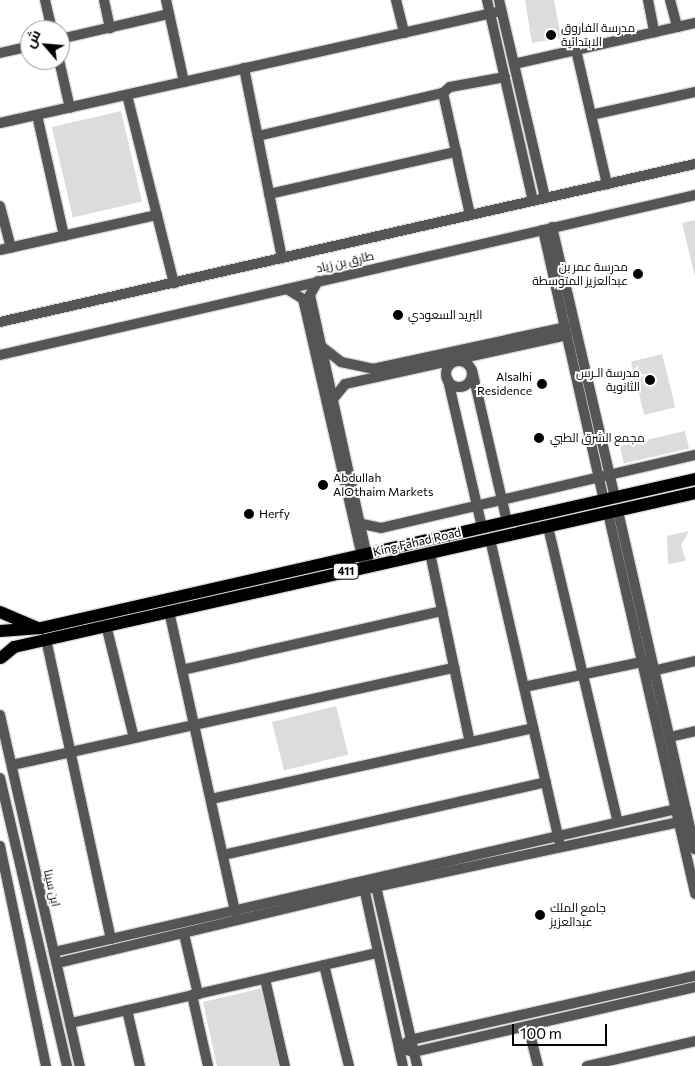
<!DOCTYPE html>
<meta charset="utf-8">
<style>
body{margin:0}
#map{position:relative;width:695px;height:1066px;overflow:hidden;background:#fff;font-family:Commissioner,Cairo,sans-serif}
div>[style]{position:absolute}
.green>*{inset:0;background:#dcdcdc;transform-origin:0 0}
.roads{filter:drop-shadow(1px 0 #dbdbdb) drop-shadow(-1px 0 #dbdbdb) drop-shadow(0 1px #dbdbdb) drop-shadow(0 -1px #dbdbdb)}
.minor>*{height:10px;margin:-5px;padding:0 5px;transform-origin:5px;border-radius:5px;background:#555}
.minor>.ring{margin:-5px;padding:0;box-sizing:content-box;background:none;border:10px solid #555;border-radius:50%}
.major>*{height:12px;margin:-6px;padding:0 6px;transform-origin:6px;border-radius:6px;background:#000}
.dots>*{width:14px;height:14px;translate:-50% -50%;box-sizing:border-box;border:2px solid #fff;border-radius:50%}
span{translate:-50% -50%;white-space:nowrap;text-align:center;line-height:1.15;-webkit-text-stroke:4px #fff;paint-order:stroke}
.shield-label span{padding:1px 4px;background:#fff;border:1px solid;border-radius:4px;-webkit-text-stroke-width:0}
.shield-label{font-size:11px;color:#000;font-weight:700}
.poi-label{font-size:12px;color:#000}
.left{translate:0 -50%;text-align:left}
.right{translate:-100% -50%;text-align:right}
.street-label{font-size:12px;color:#000}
.north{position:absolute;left:20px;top:20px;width:50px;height:50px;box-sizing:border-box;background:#fff;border:1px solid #999;border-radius:50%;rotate:297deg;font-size:14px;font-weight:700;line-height:20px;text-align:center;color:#000}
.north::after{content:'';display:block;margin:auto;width:18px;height:22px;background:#000;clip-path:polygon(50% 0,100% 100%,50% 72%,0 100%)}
.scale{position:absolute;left:512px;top:1024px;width:95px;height:22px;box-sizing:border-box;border:2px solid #000;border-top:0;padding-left:6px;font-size:15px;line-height:18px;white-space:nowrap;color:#000;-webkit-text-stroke:4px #fff;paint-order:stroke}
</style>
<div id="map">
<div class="green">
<div style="clip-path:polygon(525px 0,554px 0,561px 38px,532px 43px)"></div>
<div style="left:121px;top:111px;width:93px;height:71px;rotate:77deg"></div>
<div style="clip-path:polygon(695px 220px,695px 277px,682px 223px)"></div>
<div style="left:662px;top:354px;width:55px;height:32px;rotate:76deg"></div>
<div style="left:685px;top:431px;width:18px;height:67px;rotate:77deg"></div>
<div style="clip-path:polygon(689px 531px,681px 545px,686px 561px,668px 564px,667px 536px)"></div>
<div style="left:336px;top:706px;width:50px;height:66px;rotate:76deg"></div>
<div style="clip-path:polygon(263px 988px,279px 1066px,217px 1066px,203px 1002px)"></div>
</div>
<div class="roads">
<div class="minor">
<div style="left:45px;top:0;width:31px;rotate:77deg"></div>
<div style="left:104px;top:0;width:29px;rotate:78deg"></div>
<div style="left:166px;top:0;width:84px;rotate:77.6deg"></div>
<div style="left:396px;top:0;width:34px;rotate:76deg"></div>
<div style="left:487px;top:0;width:206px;rotate:77.1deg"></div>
<div style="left:499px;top:0;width:203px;rotate:76.9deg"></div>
<div style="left:648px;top:0;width:33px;rotate:79deg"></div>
<div style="left:670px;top:0;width:28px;rotate:75deg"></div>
<div style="left:60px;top:39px;width:112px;rotate:-12.9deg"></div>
<div style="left:576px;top:50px;width:138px;rotate:77deg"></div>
<div style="left:0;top:53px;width:31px;rotate:-13deg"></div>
<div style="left:59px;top:60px;width:49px;rotate:77.1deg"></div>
<div style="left:514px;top:64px;width:186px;rotate:-12.8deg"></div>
<div style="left:244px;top:68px;width:194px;rotate:78.7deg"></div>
<div style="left:443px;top:93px;width:9px;rotate:-41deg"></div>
<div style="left:450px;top:87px;width:56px;rotate:-10.3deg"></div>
<div style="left:127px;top:95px;width:194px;rotate:76deg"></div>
<div style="left:37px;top:115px;width:124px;rotate:77.4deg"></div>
<div style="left:591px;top:115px;width:107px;rotate:-12.5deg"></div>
<div style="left:0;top:123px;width:513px;rotate:-12.6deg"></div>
<div style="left:258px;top:136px;width:190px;rotate:-13.1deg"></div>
<div style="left:443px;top:93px;width:125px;rotate:77.5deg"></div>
<div style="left:269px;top:194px;width:192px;rotate:-12.7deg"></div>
<div style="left:0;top:206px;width:43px;rotate:75.3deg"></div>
<div style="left:552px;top:227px;width:277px;rotate:76.9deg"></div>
<div style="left:543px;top:230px;width:277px;rotate:77.3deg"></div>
<div style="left:0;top:250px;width:161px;rotate:-12.6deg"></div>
<div style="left:318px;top:281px;width:16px;rotate:120deg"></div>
<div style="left:310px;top:295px;width:272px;rotate:77.7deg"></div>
<div style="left:287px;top:289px;width:19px;rotate:32deg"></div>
<div style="left:303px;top:299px;width:268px;rotate:77.1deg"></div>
<div style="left:0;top:322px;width:713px;rotate:-12.81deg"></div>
<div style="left:322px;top:347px;width:24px;rotate:38deg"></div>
<div style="left:341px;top:362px;width:33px;rotate:12deg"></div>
<div style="left:373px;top:369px;width:197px;rotate:-12.3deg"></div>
<div style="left:0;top:355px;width:713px;rotate:-12.96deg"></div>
<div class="ring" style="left:446px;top:361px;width:16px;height:16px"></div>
<div style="left:472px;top:370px;width:156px;rotate:77deg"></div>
<div style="left:448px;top:380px;width:151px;rotate:77deg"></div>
<div style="left:333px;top:399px;width:19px;rotate:-51deg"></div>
<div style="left:345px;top:384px;width:227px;rotate:-12.4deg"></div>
<div style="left:618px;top:511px;width:347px;rotate:77.2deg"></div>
<div style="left:608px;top:513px;width:391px;rotate:77.1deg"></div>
<div style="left:362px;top:524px;width:19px;rotate:12deg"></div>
<div style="left:381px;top:528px;width:322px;rotate:-13.1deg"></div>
<div style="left:548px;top:527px;width:303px;rotate:76.7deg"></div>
<div style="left:490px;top:539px;width:310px;rotate:77.1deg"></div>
<div style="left:430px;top:553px;width:193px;rotate:78.1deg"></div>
<div style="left:169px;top:611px;width:311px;rotate:77.6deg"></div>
<div style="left:106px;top:625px;width:116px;rotate:76.1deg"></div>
<div style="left:46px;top:639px;width:307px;rotate:77.8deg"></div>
<div style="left:182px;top:670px;width:267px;rotate:-12.8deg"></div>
<div style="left:648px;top:672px;width:48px;rotate:-13.2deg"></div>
<div style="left:524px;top:687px;width:125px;rotate:-12deg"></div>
<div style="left:0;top:715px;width:360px;rotate:77.2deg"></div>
<div style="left:670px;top:737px;width:26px;rotate:-13deg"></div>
<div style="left:12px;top:765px;width:453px;rotate:-12.4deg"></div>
<div style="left:0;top:778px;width:296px;rotate:76.9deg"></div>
<div style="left:211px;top:799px;width:330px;rotate:-12.4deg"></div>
<div style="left:0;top:846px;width:225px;rotate:78.2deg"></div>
<div style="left:223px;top:855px;width:331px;rotate:-12.7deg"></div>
<div style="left:375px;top:882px;width:189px;rotate:77.1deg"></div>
<div style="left:363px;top:883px;width:187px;rotate:77.7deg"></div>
<div style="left:184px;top:934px;width:62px;rotate:76.9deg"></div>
<div style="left:54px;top:952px;width:638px;rotate:-12.95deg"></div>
<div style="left:676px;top:809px;width:10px;rotate:6deg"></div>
<div style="left:686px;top:810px;width:14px;rotate:120deg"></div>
<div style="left:679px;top:822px;width:310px;rotate:167.9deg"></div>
<div style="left:376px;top:887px;width:328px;rotate:166.6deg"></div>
<div style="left:324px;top:965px;width:104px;rotate:76.1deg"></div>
<div style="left:265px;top:979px;width:89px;rotate:77.1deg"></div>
<div style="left:192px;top:995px;width:73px;rotate:77.3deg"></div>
<div style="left:127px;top:1010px;width:57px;rotate:76.9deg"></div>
<div style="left:71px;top:1023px;width:313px;rotate:-12.9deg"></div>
<div style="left:528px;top:1026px;width:41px;rotate:76deg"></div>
<div style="left:399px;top:1048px;width:14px;rotate:-36deg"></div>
<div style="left:410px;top:1040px;width:292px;rotate:-12.7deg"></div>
<div style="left:399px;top:1048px;width:16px;rotate:15deg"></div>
<div style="left:414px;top:1052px;width:288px;rotate:-13deg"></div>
<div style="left:587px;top:1066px;width:111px;rotate:-13deg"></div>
</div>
<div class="major">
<div style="left:0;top:612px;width:39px;rotate:23deg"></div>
<div style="left:0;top:631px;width:41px;rotate:-4.2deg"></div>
<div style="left:41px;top:628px;width:671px;rotate:-12.83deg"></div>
<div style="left:1px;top:658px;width:17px;rotate:-40deg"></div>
<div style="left:14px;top:647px;width:698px;rotate:-12.74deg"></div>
</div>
</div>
<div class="dots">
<div style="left:551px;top:35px;background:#000"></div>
<div style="left:638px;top:274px;background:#000"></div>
<div style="left:398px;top:315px;background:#000"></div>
<div style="left:650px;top:380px;background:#000"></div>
<div style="left:542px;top:384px;background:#000"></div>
<div style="left:539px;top:438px;background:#000"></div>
<div style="left:323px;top:485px;background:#000"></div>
<div style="left:249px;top:514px;background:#000"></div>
<div style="left:540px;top:915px;background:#000"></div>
</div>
<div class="shield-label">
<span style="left:346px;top:571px">411</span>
</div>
<div class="poi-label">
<span class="left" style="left:561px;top:35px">مدرسة الفاروق<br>الابتدائية</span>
<span class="right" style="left:628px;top:274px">مدرسة عمر بن<br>عبدالعزيز المتوسطة</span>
<span class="left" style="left:408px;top:315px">البريد السعودي</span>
<span class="right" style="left:640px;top:380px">مدرسة الـرس<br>الثانوية</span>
<span class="right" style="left:532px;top:384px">Alsalhi<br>Residence</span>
<span class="left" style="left:550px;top:438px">مجمع الشرق الطبي</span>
<span class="left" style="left:333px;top:485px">Abdullah<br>AlOthaim Markets</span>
<span class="left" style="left:259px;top:514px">Herfy</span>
<span class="left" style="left:550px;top:915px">جامع الملك<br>عبدالعزيز</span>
</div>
<div class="street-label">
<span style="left:345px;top:262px;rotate:-13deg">طارق بن زياد</span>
<span style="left:417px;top:542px;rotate:-13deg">King Fahad Road</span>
<span style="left:52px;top:888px;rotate:77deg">ابن سينا</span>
</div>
<div class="north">ش</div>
<div class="scale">100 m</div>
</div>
